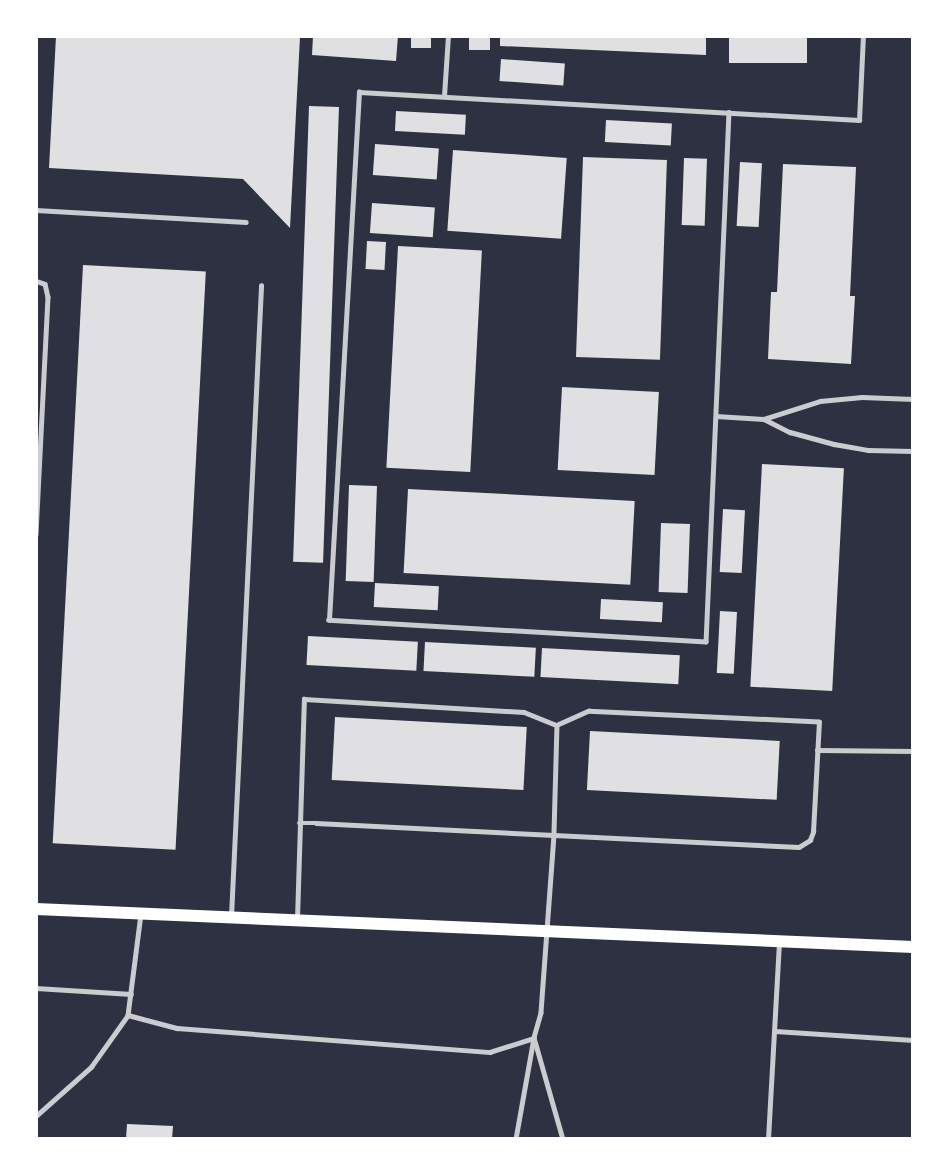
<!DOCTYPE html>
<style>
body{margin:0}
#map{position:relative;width:949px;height:1175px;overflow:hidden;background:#2d3142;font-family:Quicksand,sans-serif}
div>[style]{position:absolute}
.building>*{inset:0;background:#e0e0e3;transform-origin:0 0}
.service>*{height:4.5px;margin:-2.25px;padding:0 2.25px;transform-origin:2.25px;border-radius:2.25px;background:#caccd0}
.secondary>*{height:12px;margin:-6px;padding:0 6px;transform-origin:6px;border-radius:6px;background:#fff}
span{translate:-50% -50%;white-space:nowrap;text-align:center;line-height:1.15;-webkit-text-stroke:6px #fff;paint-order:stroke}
.frame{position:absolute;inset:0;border:38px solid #fff;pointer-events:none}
</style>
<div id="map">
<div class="building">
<div style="clip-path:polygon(56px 36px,300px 37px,290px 228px,243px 179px,49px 168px)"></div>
<div style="clip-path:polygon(313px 36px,398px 36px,396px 61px,312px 55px)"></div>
<div style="left:411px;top:36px;width:20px;height:12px"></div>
<div style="left:469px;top:36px;width:21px;height:14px"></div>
<div style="clip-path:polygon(500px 36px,706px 36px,706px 55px,500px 46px)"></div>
<div style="left:729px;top:36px;width:78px;height:27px"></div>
<div style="left:501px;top:59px;width:64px;height:22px;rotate:4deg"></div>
<div style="left:309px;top:106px;width:30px;height:456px;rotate:2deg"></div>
<div style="left:396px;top:111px;width:70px;height:20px;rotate:3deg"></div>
<div style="left:606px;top:120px;width:66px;height:22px;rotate:3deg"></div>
<div style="left:375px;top:144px;width:64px;height:31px;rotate:4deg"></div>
<div style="left:453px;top:150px;width:114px;height:81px;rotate:4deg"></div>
<div style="left:583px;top:157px;width:84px;height:200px;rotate:2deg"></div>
<div style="left:684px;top:158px;width:23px;height:67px;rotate:2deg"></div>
<div style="left:740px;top:162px;width:22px;height:64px;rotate:3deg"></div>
<div style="clip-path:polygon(783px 164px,856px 167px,850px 296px,855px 296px,851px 364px,768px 359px,771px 292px,777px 292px)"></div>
<div style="left:372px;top:203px;width:63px;height:30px;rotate:4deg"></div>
<div style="left:367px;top:241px;width:19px;height:28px;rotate:3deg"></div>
<div style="left:398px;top:246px;width:84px;height:222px;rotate:3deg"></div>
<div style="left:83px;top:265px;width:123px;height:579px;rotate:3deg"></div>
<div style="left:562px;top:387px;width:97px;height:83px;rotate:3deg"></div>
<div style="left:762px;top:464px;width:82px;height:223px;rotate:3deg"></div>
<div style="left:349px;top:485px;width:28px;height:96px;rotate:2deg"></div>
<div style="left:408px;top:489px;width:227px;height:84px;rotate:3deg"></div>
<div style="left:723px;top:509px;width:22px;height:63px;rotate:3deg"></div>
<div style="left:661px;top:523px;width:29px;height:69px;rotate:2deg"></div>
<div style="left:375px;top:583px;width:64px;height:24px;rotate:3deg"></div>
<div style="left:601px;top:599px;width:62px;height:20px;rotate:3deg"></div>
<div style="left:720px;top:611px;width:17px;height:62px;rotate:3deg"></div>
<div style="left:308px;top:636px;width:110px;height:29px;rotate:3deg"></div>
<div style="left:425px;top:642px;width:111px;height:29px;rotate:3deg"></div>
<div style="left:542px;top:648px;width:138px;height:29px;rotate:3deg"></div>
<div style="left:335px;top:717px;width:192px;height:63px;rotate:3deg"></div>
<div style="left:590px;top:731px;width:190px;height:59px;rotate:3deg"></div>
<div style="clip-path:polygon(127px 1124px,173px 1126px,172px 1139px,126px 1139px)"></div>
</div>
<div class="service">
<div style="left:444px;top:96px;width:60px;rotate:-86.2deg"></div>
<div style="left:729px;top:112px;width:530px;rotate:92.48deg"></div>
<div style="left:706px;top:642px;width:378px;rotate:-176.7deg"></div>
<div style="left:329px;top:620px;width:529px;rotate:-86.75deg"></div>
<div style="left:359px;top:92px;width:501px;rotate:3.21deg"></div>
<div style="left:859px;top:120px;width:84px;rotate:-87.3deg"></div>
<div style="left:36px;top:210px;width:210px;rotate:3.3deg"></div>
<div style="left:36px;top:281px;width:9px;rotate:18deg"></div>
<div style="left:45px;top:284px;width:13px;rotate:77deg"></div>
<div style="left:48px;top:297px;width:238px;rotate:92.9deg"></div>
<div style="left:716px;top:416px;width:48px;rotate:3.6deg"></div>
<div style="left:764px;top:419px;width:59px;rotate:-17.8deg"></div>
<div style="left:820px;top:401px;width:42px;rotate:-5.4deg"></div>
<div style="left:862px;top:397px;width:51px;rotate:2.2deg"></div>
<div style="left:764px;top:419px;width:29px;rotate:27deg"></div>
<div style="left:790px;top:432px;width:46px;rotate:15.3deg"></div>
<div style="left:834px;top:444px;width:35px;rotate:10deg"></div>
<div style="left:868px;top:450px;width:45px;rotate:1.3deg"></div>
<div style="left:817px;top:750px;width:96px;rotate:0.6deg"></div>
<div style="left:299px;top:823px;width:17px"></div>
<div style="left:316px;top:823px;width:238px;rotate:2.9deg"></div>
<div style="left:554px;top:835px;width:245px;rotate:2.8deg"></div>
<div style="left:799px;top:847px;width:13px;rotate:-32deg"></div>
<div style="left:810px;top:840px;width:9px;rotate:-69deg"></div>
<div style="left:813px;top:832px;width:110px;rotate:-86.9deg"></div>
<div style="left:819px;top:722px;width:230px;rotate:-177.3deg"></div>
<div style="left:589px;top:711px;width:35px;rotate:156deg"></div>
<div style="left:557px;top:725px;width:110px;rotate:91.6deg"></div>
<div style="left:554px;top:835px;width:178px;rotate:94.2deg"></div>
<div style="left:541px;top:1013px;width:26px;rotate:106deg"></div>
<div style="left:534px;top:1038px;width:103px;rotate:100.1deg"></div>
<div style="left:141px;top:914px;width:102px;rotate:97.3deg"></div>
<div style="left:128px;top:1015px;width:51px;rotate:14.9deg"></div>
<div style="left:177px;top:1028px;width:314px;rotate:4.4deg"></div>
<div style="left:490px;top:1052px;width:46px;rotate:-17.7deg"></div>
<div style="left:231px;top:916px;width:631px;rotate:-87.27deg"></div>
<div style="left:297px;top:919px;width:220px;rotate:-88.2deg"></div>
<div style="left:304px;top:699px;width:220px;rotate:3.4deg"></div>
<div style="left:524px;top:712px;width:35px;rotate:22deg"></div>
<div style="left:36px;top:988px;width:95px;rotate:3.6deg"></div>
<div style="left:775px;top:1031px;width:138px;rotate:3.7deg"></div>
<div style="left:535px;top:1041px;width:102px;rotate:74.1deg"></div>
<div style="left:36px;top:1116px;width:74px;rotate:-41.7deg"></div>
<div style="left:91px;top:1067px;width:64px;rotate:-54.6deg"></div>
<div style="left:768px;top:1139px;width:197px;rotate:-86.8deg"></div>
</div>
<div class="secondary">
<div style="left:36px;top:909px;width:878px;rotate:2.48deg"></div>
</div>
<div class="frame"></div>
</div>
